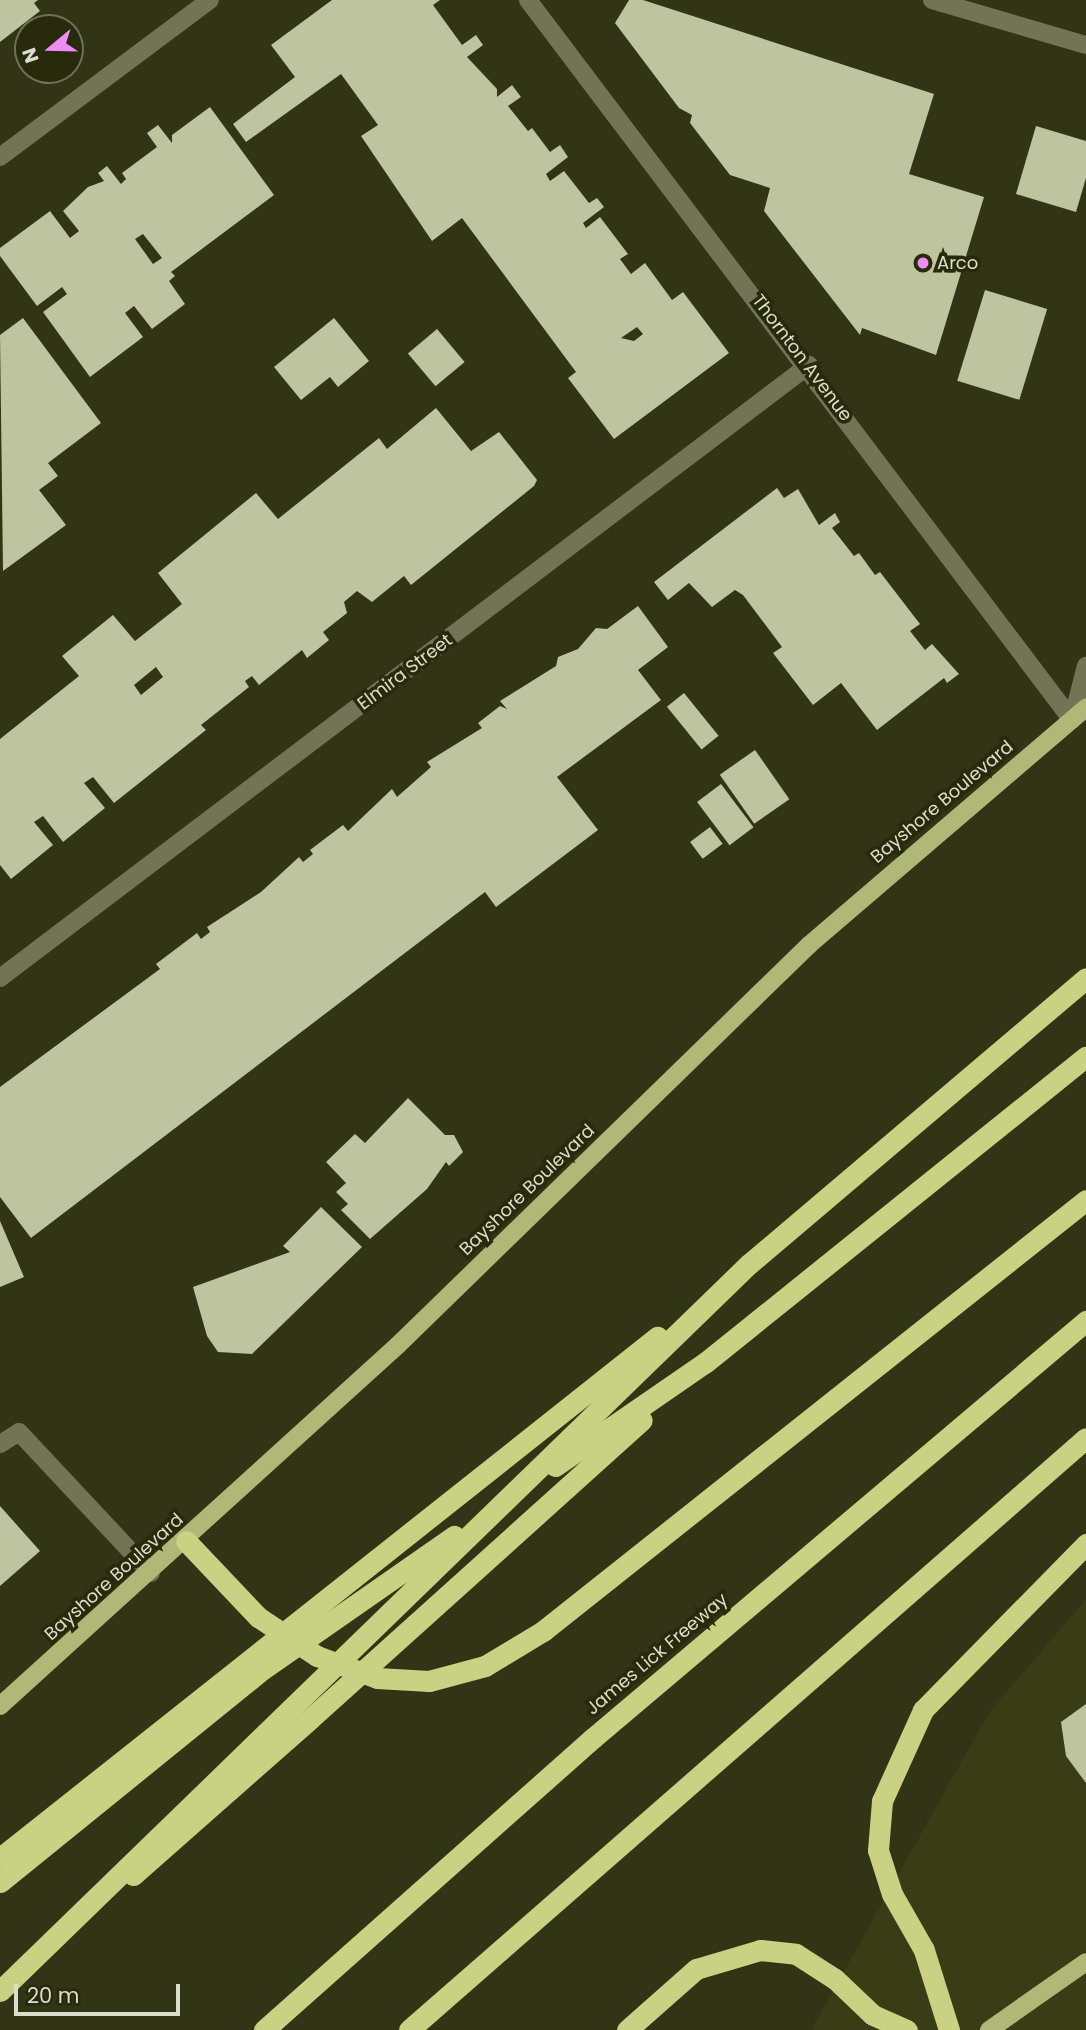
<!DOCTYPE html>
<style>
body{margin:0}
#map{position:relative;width:1086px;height:2030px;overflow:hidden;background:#313415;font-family:Poppins,sans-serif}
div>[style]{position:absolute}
.built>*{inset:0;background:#393d16}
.building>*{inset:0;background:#bec3a0;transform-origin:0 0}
.minor>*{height:18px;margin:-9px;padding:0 9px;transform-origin:9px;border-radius:9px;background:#717556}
.major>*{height:18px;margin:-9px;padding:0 9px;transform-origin:9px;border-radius:9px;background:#afb876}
.highway>*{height:21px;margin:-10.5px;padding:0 10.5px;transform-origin:10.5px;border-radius:10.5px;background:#c8d282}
.highway-bridge>*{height:21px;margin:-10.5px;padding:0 10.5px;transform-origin:10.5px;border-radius:10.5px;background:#c8d282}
.dots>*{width:19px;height:19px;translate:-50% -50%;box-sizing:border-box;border:4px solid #272a0b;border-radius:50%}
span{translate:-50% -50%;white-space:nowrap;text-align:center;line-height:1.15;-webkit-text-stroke:7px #272a0b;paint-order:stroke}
.poi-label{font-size:18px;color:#dadecb}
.left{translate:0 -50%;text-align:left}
.street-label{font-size:18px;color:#dadecb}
.north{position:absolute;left:14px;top:14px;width:70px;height:70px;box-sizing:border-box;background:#272a0b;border:2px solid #6f7258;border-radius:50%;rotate:251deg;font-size:19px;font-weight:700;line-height:28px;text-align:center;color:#dadecb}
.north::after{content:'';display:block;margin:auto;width:24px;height:32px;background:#ef8bf7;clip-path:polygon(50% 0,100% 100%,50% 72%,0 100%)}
.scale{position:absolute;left:14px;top:1984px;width:166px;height:32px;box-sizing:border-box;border:4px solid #dadecb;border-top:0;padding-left:9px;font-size:21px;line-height:24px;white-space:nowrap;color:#dadecb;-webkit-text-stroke:5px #272a0b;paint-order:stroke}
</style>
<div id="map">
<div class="built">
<div style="clip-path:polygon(1086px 1599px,1086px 2030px,811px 2030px,990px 1711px)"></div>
</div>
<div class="building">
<div style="clip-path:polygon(0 0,38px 0,34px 3px,40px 11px,0 42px)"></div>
<div style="clip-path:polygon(evenodd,332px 0,440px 0,433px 5px,462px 45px,476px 35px,483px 45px,467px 57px,497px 89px,497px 97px,512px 85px,521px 97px,508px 106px,528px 131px,532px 128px,550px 152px,560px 145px,568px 157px,546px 174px,550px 181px,564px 171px,589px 203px,597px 198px,604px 207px,583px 223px,586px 228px,600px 217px,628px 254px,620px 259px,631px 274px,645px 263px,672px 300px,683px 292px,729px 353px,614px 439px,568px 378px,576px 372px,462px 218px,432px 241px,361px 136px,378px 125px,341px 74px,246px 142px,233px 124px,295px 77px,271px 45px,332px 0,637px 327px,643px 334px,634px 341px,621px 338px,637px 327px)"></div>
<div style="clip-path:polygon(629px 0,643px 0,934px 94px,909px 174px,984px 197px,936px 355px,862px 328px,860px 335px,764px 211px,770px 188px,730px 175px,690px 123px,692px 115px,679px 108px,615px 23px)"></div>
<div style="clip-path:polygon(evenodd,210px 107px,274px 195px,171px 272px,175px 276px,169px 281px,185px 304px,152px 329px,134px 306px,125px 313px,143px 337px,90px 377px,43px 312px,67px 294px,62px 287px,37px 306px,0 256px,0 248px,50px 211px,70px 238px,79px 231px,63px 211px,88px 187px,104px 181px,98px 173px,107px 166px,121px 184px,126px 179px,122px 173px,157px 147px,147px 133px,158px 125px,172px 143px,172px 135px,210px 107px,143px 234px,162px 258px,153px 264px,135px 239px,143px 234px)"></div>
<div style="clip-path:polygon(1036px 126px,1086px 141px,1086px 178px,1076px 212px,1016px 194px)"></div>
<div style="left:985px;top:290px;width:65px;height:95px;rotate:17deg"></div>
<div style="clip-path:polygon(23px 318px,101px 423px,48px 463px,58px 476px,39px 490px,66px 525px,3px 571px,0 335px)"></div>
<div style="clip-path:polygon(334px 318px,369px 361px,338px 387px,330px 377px,301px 400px,274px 367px)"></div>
<div style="left:437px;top:329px;width:43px;height:38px;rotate:50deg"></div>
<div style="clip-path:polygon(evenodd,436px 408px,471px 451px,499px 432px,537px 480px,534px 486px,411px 585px,404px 576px,372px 602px,357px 591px,344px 602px,347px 613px,323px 632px,329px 640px,307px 658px,302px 650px,259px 685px,252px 676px,245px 681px,249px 687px,201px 725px,206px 730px,114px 803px,93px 777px,84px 783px,105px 808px,63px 842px,43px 816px,34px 822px,53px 845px,11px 879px,0 865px,0 739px,79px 676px,62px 656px,113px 615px,135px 641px,182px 604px,158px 573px,256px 493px,278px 519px,379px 438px,387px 449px,436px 408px,156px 667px,163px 677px,141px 695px,134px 685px,156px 667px)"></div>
<div style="clip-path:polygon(777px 488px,784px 498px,798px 489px,819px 525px,835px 513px,840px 522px,832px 528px,854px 556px,859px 553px,875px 575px,880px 572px,920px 624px,910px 631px,925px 650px,932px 644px,959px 674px,947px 683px,944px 678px,877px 730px,841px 683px,813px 705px,773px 653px,782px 647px,743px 595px,735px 590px,712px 607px,689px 583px,668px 600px,654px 582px)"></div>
<div style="clip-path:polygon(638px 606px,668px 647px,638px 670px,661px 700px,557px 777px,598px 830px,496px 907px,485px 892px,31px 1238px,0 1197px,0 1087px,160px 969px,156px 964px,197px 933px,201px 939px,210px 932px,207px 927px,261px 892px,299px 857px,303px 862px,313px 854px,310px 850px,343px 825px,348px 831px,392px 789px,397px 797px,431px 767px,427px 762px,482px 728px,478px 723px,500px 706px,507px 709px,500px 701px,556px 666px,558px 657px,578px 649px,596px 628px,607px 629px)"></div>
<div style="left:684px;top:693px;width:55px;height:22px;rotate:51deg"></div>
<div style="left:755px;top:750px;width:60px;height:43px;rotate:55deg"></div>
<div style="left:721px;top:784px;width:54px;height:30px;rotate:53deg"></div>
<div style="left:710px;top:827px;width:21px;height:25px;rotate:53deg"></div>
<div style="clip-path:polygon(408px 1098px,445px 1135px,454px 1135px,463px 1152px,449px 1166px,446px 1162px,427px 1189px,370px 1239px,341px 1210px,348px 1204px,336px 1192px,346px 1183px,326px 1162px,355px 1134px,365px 1143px)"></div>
<div style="clip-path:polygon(321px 1207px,362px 1247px,252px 1354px,218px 1352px,207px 1336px,193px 1287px,290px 1252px,283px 1246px)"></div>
<div style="clip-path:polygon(0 1221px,24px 1277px,0 1287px)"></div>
<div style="clip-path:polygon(0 1506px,40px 1551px,0 1586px)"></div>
<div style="clip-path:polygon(1086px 1704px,1086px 1783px,1066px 1756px,1061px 1722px)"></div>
</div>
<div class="minor">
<div style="left:528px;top:0;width:902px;rotate:52.93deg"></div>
<div style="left:932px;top:0;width:160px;rotate:16.3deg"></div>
<div style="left:0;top:157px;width:262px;rotate:-36.8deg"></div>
<div style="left:1072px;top:720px;width:56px;rotate:-75.5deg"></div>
<div style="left:0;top:978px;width:1015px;rotate:-37.15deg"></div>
<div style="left:0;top:1444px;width:22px;rotate:-32deg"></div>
<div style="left:19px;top:1432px;width:193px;rotate:46.9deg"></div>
</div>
<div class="major">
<div style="left:0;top:1706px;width:537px;rotate:-42.21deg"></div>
<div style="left:398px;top:1345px;width:574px;rotate:-44.22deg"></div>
<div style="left:809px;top:945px;width:365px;rotate:-40.6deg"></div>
<div style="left:989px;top:2030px;width:118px;rotate:-35deg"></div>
</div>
<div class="highway">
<div style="left:749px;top:1264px;width:442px;rotate:-40.3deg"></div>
<div style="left:706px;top:1362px;width:487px;rotate:-38.8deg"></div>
<div style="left:186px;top:1541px;width:105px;rotate:46.5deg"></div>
<div style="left:258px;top:1617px;width:71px;rotate:33.5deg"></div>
<div style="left:317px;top:1656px;width:64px;rotate:20.1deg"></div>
<div style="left:377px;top:1678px;width:52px;rotate:3.3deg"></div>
<div style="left:429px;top:1681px;width:58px;rotate:-15deg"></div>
<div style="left:485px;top:1666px;width:68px;rotate:-31.1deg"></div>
<div style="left:543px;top:1631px;width:693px;rotate:-38.44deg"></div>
<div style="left:133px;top:1875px;width:237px;rotate:-41.4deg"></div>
<div style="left:264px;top:2030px;width:440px;rotate:-41.6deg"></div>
<div style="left:593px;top:1738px;width:646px;rotate:-40.23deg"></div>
<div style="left:409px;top:2030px;width:899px;rotate:-41.17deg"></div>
<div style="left:627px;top:2030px;width:92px;rotate:-41.5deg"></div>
<div style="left:696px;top:1969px;width:67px;rotate:-16.5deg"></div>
<div style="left:760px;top:1950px;width:36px;rotate:6deg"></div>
<div style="left:796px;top:1954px;width:46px;rotate:32.7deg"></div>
<div style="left:835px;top:1979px;width:52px;rotate:43.5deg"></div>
<div style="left:873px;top:2015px;width:37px;rotate:24deg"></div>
<div style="left:949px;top:2030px;width:84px;rotate:-107.4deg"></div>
<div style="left:924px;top:1950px;width:64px;rotate:-119.7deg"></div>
<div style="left:892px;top:1894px;width:46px;rotate:-107.7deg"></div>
<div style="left:878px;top:1850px;width:49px;rotate:-85.3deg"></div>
<div style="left:882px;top:1801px;width:100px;rotate:-65.7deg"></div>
<div style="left:923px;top:1710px;width:233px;rotate:-45.5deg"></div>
</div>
<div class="highway-bridge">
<div style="left:555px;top:1466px;width:183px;rotate:-34.6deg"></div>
<div style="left:311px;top:1718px;width:445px;rotate:-42deg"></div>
<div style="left:0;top:1858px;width:839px;rotate:-38.41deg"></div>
<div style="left:0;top:1882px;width:333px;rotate:-39deg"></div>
<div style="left:259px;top:1672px;width:238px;rotate:-34.9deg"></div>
<div style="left:0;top:1991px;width:1044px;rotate:-44.15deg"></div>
</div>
<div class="dots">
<div style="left:923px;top:263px;background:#ef8bf7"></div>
</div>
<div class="poi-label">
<span class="left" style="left:937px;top:263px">Arco</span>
</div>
<div class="street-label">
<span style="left:802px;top:358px;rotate:53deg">Thornton Avenue</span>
<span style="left:405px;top:672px;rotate:-37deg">Elmira Street</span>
<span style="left:942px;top:802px;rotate:-40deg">Bayshore Boulevard</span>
<span style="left:527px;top:1190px;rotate:-44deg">Bayshore Boulevard</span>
<span style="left:114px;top:1577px;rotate:-42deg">Bayshore Boulevard</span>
<span style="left:657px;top:1654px;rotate:-40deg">James Lick Freeway</span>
</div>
<div class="north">N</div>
<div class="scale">20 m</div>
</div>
